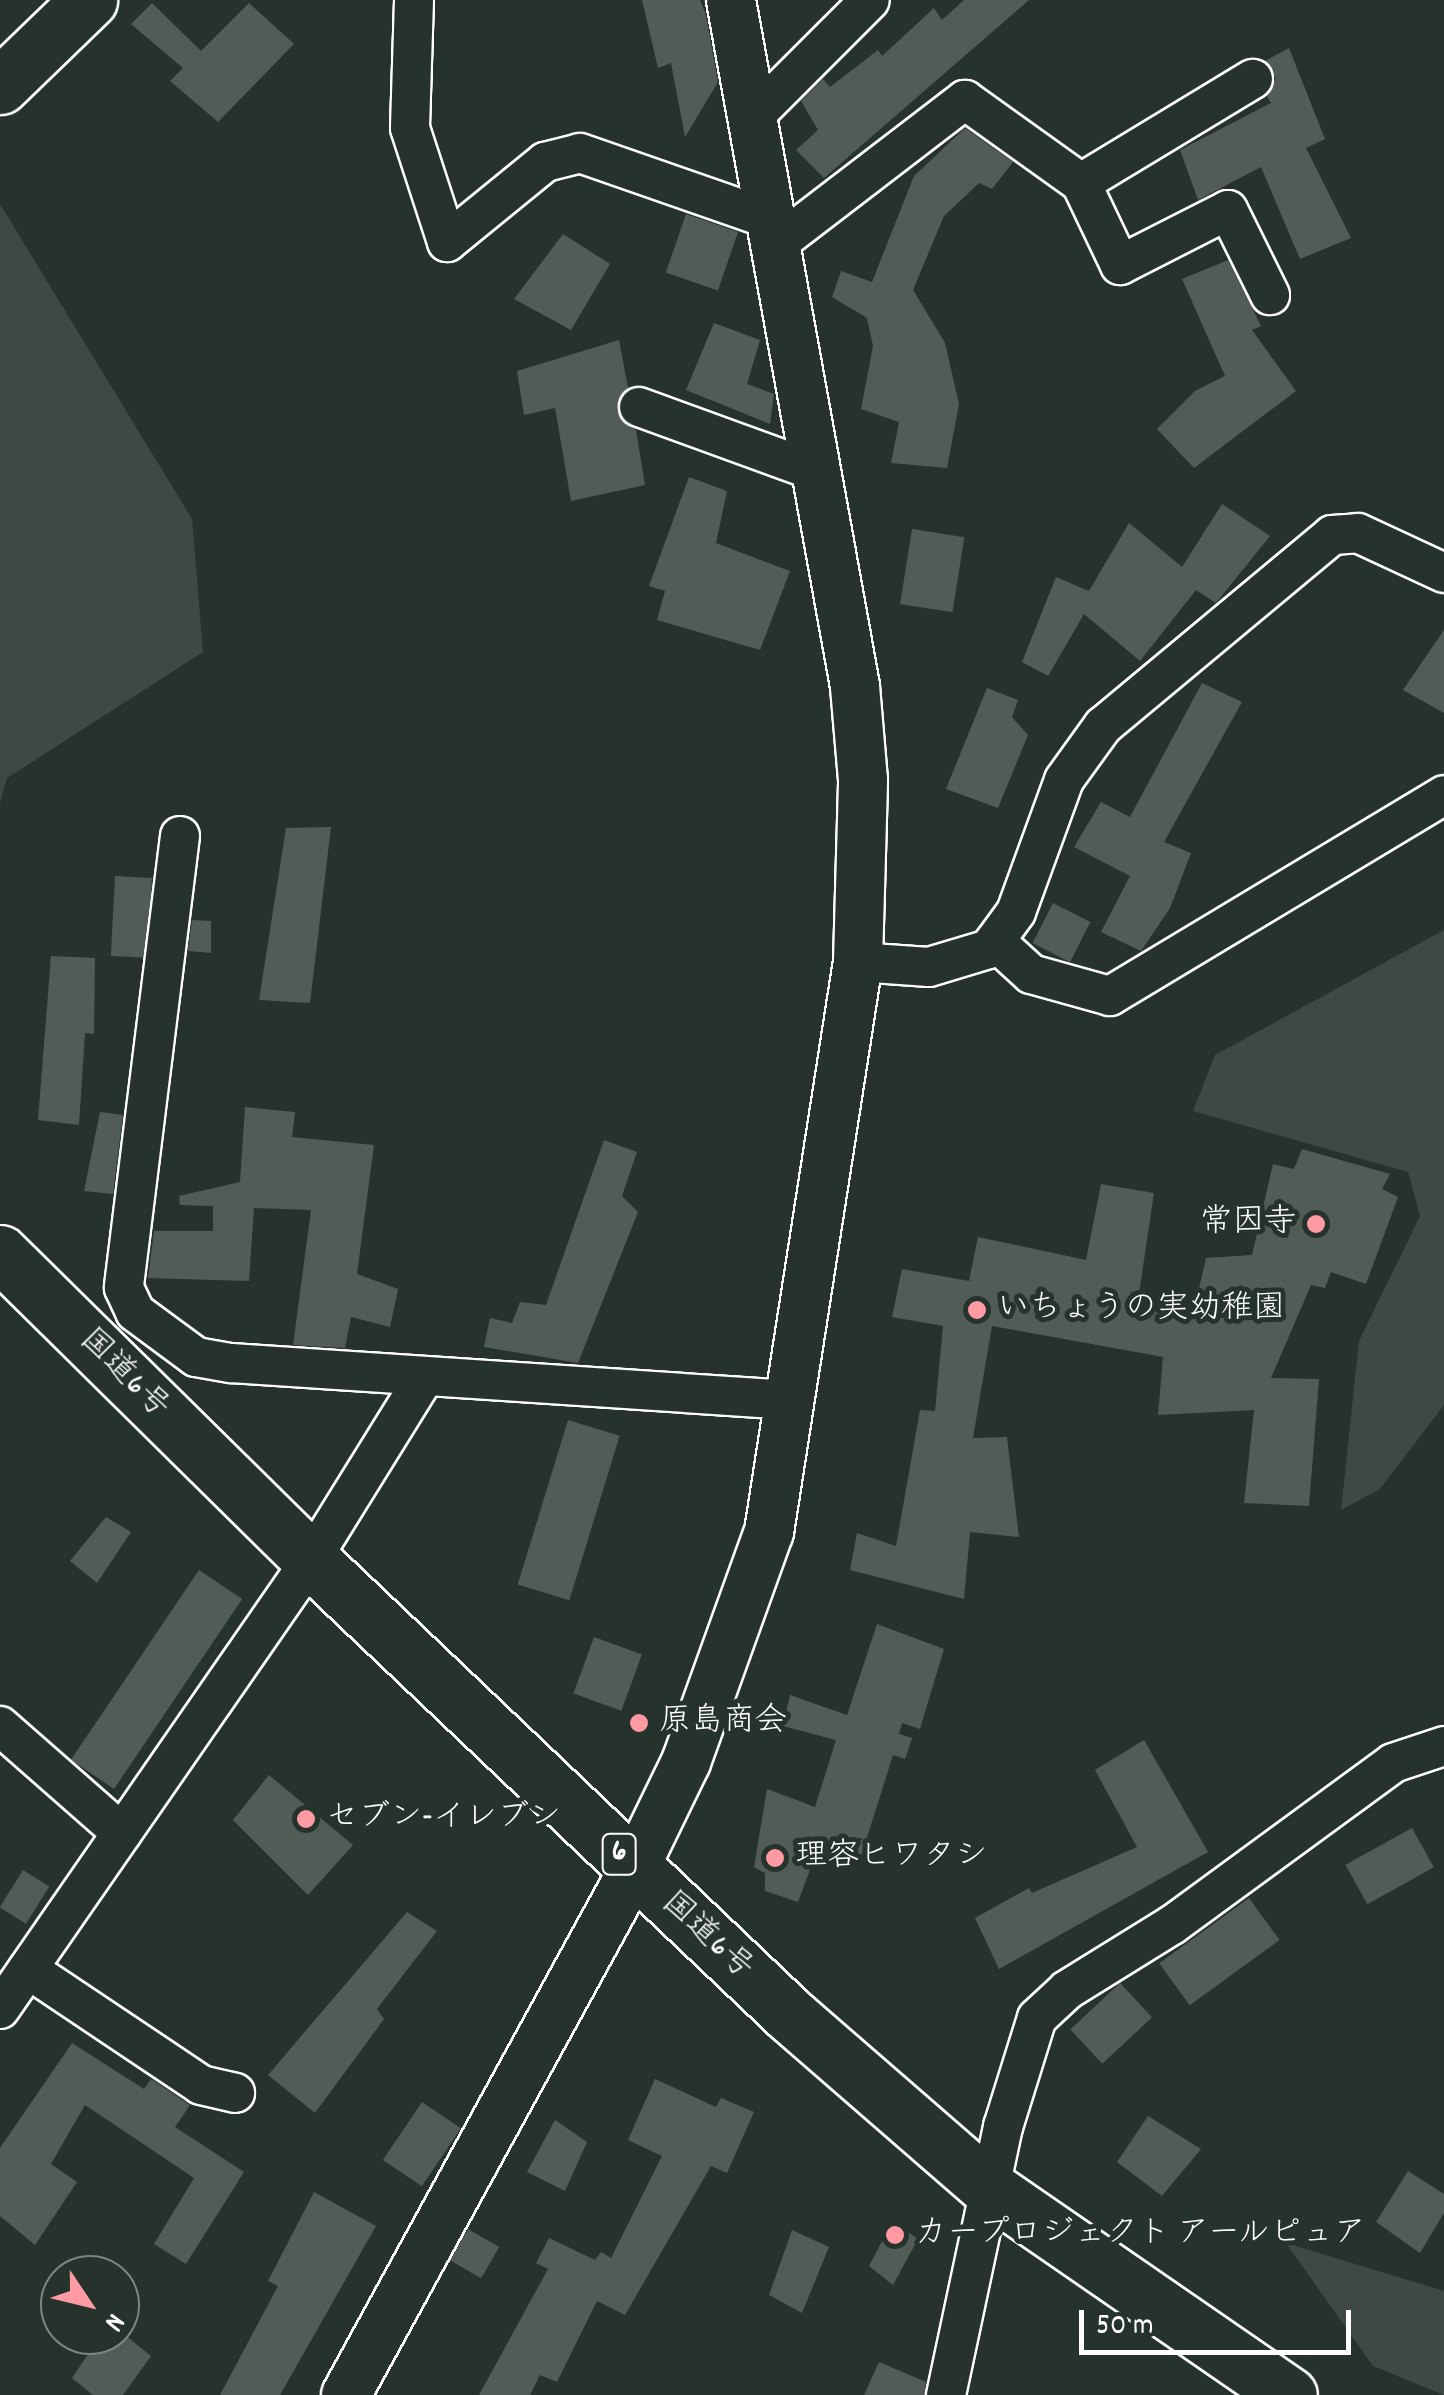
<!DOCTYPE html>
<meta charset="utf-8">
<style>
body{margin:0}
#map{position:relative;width:1444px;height:2395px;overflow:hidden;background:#26332d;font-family:Dekko,"Klee One",sans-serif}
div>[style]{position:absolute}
.green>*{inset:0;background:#3e4944}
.building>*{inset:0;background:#515c57;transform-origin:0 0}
.roads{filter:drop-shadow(2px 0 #fff) drop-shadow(-2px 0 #fff) drop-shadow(0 2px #fff) drop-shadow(0 -2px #fff)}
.minor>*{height:38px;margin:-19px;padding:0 19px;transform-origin:19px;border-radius:19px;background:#26332d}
.tertiary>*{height:48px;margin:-24px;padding:0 24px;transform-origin:24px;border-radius:24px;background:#26332d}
.primary>*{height:55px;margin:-27.5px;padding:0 27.5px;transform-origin:27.5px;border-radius:27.5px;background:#26332d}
.trunk>*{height:55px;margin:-27.5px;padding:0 27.5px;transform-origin:27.5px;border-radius:27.5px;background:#26332d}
.dots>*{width:28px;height:28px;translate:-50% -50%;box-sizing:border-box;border:5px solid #26332d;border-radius:50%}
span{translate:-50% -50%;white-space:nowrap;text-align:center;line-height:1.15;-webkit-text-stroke:10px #26332d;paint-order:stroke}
.shield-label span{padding:2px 8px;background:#26332d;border:2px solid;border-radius:8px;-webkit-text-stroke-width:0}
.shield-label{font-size:30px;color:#fff;font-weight:700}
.poi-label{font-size:32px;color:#fff}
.right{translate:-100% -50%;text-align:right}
.left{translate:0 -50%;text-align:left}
.street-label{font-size:32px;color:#fff}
.north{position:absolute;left:40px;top:2255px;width:100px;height:100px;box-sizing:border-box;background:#26332d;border:2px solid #7d8581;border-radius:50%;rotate:125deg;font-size:28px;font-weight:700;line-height:40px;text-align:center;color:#fff}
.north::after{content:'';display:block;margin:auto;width:35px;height:45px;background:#ff9aa2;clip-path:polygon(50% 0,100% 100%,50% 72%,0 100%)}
.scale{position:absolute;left:1079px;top:2310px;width:272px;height:45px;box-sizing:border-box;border:5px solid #fff;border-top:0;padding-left:12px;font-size:30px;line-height:35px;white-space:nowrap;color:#fff;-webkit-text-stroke:8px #26332d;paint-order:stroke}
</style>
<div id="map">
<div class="green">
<div style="clip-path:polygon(0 204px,192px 519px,203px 652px,7px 778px,0 803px)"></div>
<div style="clip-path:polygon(1444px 930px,1444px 1405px,1380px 1489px,1341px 1510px,1359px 1341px,1420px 1216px,1408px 1172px,1193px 1111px,1215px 1055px)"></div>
<div style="clip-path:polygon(1286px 2243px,1444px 2291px,1444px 2395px,1373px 2366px)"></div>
</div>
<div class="building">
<div style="clip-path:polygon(642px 0,700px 0,706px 15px,718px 82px,685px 137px,671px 63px,658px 68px)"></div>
<div style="clip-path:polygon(964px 0,1029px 0,824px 178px,796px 150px,818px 130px,801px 101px,823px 79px,830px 87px,878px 50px,882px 56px,934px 8px,942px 20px)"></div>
<div style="clip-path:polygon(152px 3px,201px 51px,249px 3px,294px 44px,218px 122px,170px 81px,183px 68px,131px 24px)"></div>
<div style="clip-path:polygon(1289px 48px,1325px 139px,1306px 148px,1351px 238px,1300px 259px,1261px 167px,1198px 200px,1180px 150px,1271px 103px,1267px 96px,1275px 78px,1265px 61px)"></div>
<div style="clip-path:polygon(965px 128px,1013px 162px,992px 189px,979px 183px,944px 216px,913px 290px,945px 343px,959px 404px,947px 468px,891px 463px,899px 422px,861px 409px,873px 346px,867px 318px,832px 297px,841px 271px,872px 282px,914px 176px)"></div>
<div style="left:686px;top:214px;width:55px;height:62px;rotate:19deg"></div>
<div style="clip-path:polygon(563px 234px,610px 264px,571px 330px,514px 299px)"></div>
<div style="clip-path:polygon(1228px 260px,1261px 326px,1252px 330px,1296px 391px,1194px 468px,1157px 429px,1195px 391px,1225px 376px,1182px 279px)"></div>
<div style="clip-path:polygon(714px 323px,760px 340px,747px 384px,774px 394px,770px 424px,686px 390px)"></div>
<div style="clip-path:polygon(619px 340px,628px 388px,617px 410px,636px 430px,645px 485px,571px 501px,555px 408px,524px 415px,517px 371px)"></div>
<div style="clip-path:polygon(689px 477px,727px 491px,716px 543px,790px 571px,760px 650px,657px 620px,665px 591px,649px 586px)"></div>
<div style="clip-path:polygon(1222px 504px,1270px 536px,1216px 603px,1196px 590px,1140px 661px,1084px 614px,1048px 676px,1022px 662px,1056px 577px,1089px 591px,1129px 523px,1182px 567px)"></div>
<div style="left:912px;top:529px;width:53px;height:76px;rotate:9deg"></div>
<div style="clip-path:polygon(1444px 630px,1444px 713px,1403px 690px)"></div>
<div style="clip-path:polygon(1202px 683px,1242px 702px,1164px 842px,1191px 853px,1170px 908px,1141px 951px,1101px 932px,1130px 876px,1074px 847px,1101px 802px,1130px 817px)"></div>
<div style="clip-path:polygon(987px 688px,1018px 700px,1012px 717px,1028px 735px,998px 808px,946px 789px)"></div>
<div style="clip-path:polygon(331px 827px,310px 1003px,259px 1000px,286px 828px)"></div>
<div style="left:115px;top:876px;width:37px;height:80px;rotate:3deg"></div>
<div style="left:1053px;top:903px;width:42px;height:45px;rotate:27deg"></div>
<div style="clip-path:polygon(192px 920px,211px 921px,211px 953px,188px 951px)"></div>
<div style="clip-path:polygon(51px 956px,95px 958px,94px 1034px,85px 1033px,79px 1125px,38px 1120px)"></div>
<div style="clip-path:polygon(245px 1107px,295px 1112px,292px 1137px,374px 1145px,357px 1274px,398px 1289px,390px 1327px,351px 1317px,345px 1348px,293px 1345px,311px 1210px,254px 1208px,249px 1281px,148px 1278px,154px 1231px,213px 1231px,213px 1206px,180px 1205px,179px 1196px,240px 1182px)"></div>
<div style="clip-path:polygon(100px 1112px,123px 1115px,113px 1194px,84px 1191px)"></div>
<div style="clip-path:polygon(604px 1140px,637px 1152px,622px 1196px,638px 1212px,578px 1363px,484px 1347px,490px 1318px,512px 1323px,520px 1302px,546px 1305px)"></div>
<div style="clip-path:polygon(1302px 1149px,1390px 1174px,1382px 1189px,1398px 1197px,1366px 1284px,1331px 1272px,1325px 1288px,1311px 1285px,1271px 1378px,1319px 1379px,1309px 1506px,1244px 1503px,1254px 1410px,1158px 1415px,1163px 1357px,992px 1326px,973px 1438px,1007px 1437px,1019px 1537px,970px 1532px,964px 1599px,850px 1570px,857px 1533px,896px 1546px,920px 1410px,935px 1411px,943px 1326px,892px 1317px,902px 1269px,969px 1281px,978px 1237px,1086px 1260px,1101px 1184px,1154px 1193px,1137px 1307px,1192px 1319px,1206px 1258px,1252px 1255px,1273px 1164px,1294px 1169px)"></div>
<div style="left:568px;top:1420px;width:54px;height:172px;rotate:17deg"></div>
<div style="clip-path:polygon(106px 1517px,131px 1532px,97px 1583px,70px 1561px)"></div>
<div style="left:199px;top:1570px;width:52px;height:229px;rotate:34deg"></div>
<div style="clip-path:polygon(877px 1624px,944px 1649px,920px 1729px,902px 1723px,899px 1734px,912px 1738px,905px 1759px,893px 1755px,859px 1863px,818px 1848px,798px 1902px,765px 1891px,765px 1873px,754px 1867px,767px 1789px,815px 1807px,836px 1740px,783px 1726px,790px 1695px,847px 1715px)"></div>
<div style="left:594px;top:1637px;width:51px;height:60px;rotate:20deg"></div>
<div style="clip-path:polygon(1144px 1740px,1208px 1852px,999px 1969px,975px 1918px,1029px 1888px,1032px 1893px,1137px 1847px,1095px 1770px)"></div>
<div style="clip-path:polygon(269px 1775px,353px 1845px,308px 1895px,233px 1820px)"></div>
<div style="left:1412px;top:1828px;width:45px;height:76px;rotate:61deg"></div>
<div style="left:23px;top:1870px;width:31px;height:44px;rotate:32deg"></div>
<div style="left:1249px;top:1898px;width:52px;height:111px;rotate:54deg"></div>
<div style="clip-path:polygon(407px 1912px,437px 1931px,377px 2009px,384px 2019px,315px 2113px,268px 2075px)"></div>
<div style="left:1120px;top:1983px;width:47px;height:68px;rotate:47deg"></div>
<div style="clip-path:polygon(72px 2043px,144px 2089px,151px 2079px,190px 2105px,175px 2127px,244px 2172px,186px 2264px,154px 2244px,194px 2178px,85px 2105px,51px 2164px,77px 2182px,35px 2245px,0 2216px,0 2148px)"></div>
<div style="clip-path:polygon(655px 2079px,716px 2107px,721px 2098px,754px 2112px,727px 2173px,711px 2166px,625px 2315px,597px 2301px,557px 2382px,540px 2375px,530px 2395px,479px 2395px,548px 2269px,536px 2263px,549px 2238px,595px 2260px,601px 2252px,611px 2258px,662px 2156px,628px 2140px)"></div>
<div style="left:422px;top:2102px;width:47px;height:70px;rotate:34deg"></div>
<div style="clip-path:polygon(1148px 2116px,1201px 2149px,1162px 2196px,1117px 2162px)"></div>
<div style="clip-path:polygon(555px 2120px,587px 2142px,565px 2191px,527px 2172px)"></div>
<div style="clip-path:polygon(1408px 2171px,1444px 2194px,1444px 2213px,1420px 2253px,1376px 2222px)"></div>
<div style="clip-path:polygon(314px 2192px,376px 2226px,280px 2395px,220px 2395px,278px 2286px,268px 2281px)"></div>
<div style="clip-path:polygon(892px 2222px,918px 2239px,893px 2285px,869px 2266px)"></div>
<div style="left:468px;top:2229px;width:36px;height:36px;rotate:30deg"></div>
<div style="clip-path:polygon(792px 2230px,829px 2247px,802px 2313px,769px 2295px)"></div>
<div style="clip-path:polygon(101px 2335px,125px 2335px,151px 2356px,123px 2395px,93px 2395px,72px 2378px)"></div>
<div style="clip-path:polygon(879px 2362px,926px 2382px,924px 2395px,864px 2395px)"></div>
</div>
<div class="roads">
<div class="minor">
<div style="left:414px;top:0;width:128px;rotate:91.8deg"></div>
<div style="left:410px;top:128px;width:120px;rotate:72deg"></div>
<div style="left:447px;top:242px;width:127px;rotate:-39.2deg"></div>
<div style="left:545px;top:162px;width:36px;rotate:-14deg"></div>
<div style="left:580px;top:153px;width:203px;rotate:19.2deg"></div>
<div style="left:753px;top:117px;width:165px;rotate:-45deg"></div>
<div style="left:1081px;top:183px;width:91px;rotate:64.6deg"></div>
<div style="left:1120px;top:265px;width:121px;rotate:-27deg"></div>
<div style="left:1228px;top:210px;width:95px;rotate:63.7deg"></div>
<div style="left:777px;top:244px;width:237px;rotate:-37.5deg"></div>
<div style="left:965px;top:100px;width:143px;rotate:35.6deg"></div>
<div style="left:1081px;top:183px;width:201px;rotate:-31.2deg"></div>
<div style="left:639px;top:407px;width:190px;rotate:20deg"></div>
<div style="left:180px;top:836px;width:455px;rotate:97.1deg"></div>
<div style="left:124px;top:1288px;width:26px;rotate:65deg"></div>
<div style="left:135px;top:1312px;width:76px;rotate:36.4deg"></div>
<div style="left:196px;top:1357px;width:36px;rotate:10deg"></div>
<div style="left:231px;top:1363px;width:560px;rotate:3.79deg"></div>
<div style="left:995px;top:941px;width:49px;rotate:42.5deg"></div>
<div style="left:1031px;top:974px;width:82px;rotate:15.6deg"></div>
<div style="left:1110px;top:996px;width:390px;rotate:-31deg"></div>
<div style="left:858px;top:962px;width:71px;rotate:4deg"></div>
<div style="left:929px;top:967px;width:63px;rotate:-16.7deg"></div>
<div style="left:989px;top:949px;width:46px;rotate:-53.9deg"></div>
<div style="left:1016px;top:912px;width:140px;rotate:-70deg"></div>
<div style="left:1064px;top:780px;width:67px;rotate:-54.2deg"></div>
<div style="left:1103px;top:726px;width:298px;rotate:-39.8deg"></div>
<div style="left:1332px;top:535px;width:26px;rotate:-4deg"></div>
<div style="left:1358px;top:533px;width:95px;rotate:24.9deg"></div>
<div style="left:0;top:1726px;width:162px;rotate:41.3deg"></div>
<div style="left:28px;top:1969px;width:208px;rotate:33.8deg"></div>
<div style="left:201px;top:2085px;width:35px;rotate:13deg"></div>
<div style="left:0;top:2009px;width:546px;rotate:-55.29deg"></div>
<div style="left:311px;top:1560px;width:216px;rotate:-58.2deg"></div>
<div style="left:946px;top:2395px;width:274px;rotate:-78deg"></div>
<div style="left:1003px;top:2127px;width:114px;rotate:-72.7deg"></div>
<div style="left:1037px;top:2018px;width:41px;rotate:-43deg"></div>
<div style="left:1067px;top:1990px;width:123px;rotate:-31.8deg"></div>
<div style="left:1172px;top:1925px;width:274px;rotate:-36.2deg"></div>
<div style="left:1393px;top:1763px;width:54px;rotate:-18.4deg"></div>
</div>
<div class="tertiary">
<div style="left:346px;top:2395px;width:600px;rotate:-61.3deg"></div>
<div style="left:634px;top:1869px;width:119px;rotate:-64.1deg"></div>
<div style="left:686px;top:1762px;width:245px;rotate:-70.2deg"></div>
<div style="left:769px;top:1532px;width:577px;rotate:-81.13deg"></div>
<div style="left:858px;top:962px;width:182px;rotate:-88.4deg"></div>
<div style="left:863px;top:780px;width:94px;rotate:-94.9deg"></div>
<div style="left:855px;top:686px;width:697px;rotate:-100.25deg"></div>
</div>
<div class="primary">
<div style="left:0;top:86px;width:124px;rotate:-44deg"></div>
</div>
<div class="trunk">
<div style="left:0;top:1253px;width:437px;rotate:44.6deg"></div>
<div style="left:311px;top:1560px;width:661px;rotate:43.53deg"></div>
<div style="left:790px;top:2015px;width:265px;rotate:41deg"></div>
<div style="left:990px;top:2189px;width:363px;rotate:34.6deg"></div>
</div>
</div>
<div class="dots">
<div style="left:1316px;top:1224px;background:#ff9aa2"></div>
<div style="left:977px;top:1310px;background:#ff9aa2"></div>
<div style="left:639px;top:1723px;background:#ff9aa2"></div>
<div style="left:306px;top:1819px;background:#ff9aa2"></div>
<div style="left:775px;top:1858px;background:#ff9aa2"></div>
<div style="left:895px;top:2235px;background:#ff9aa2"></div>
</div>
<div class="shield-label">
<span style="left:619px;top:1854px">6</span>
</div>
<div class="poi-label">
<span class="right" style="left:1296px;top:1224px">常因寺</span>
<span class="left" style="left:997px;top:1310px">いちょうの実幼稚園</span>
<span class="left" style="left:659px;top:1723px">原島商会</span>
<span class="left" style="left:326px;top:1819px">セブン-イレブン</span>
<span class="left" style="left:795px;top:1858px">理容ヒワタシ</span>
<span class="left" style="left:915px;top:2235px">カープロジェクト アールピュア</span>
</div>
<div class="street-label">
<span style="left:123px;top:1375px;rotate:45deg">国道6号</span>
<span style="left:706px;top:1937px;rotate:43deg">国道6号</span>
</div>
<div class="north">N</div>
<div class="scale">50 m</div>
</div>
